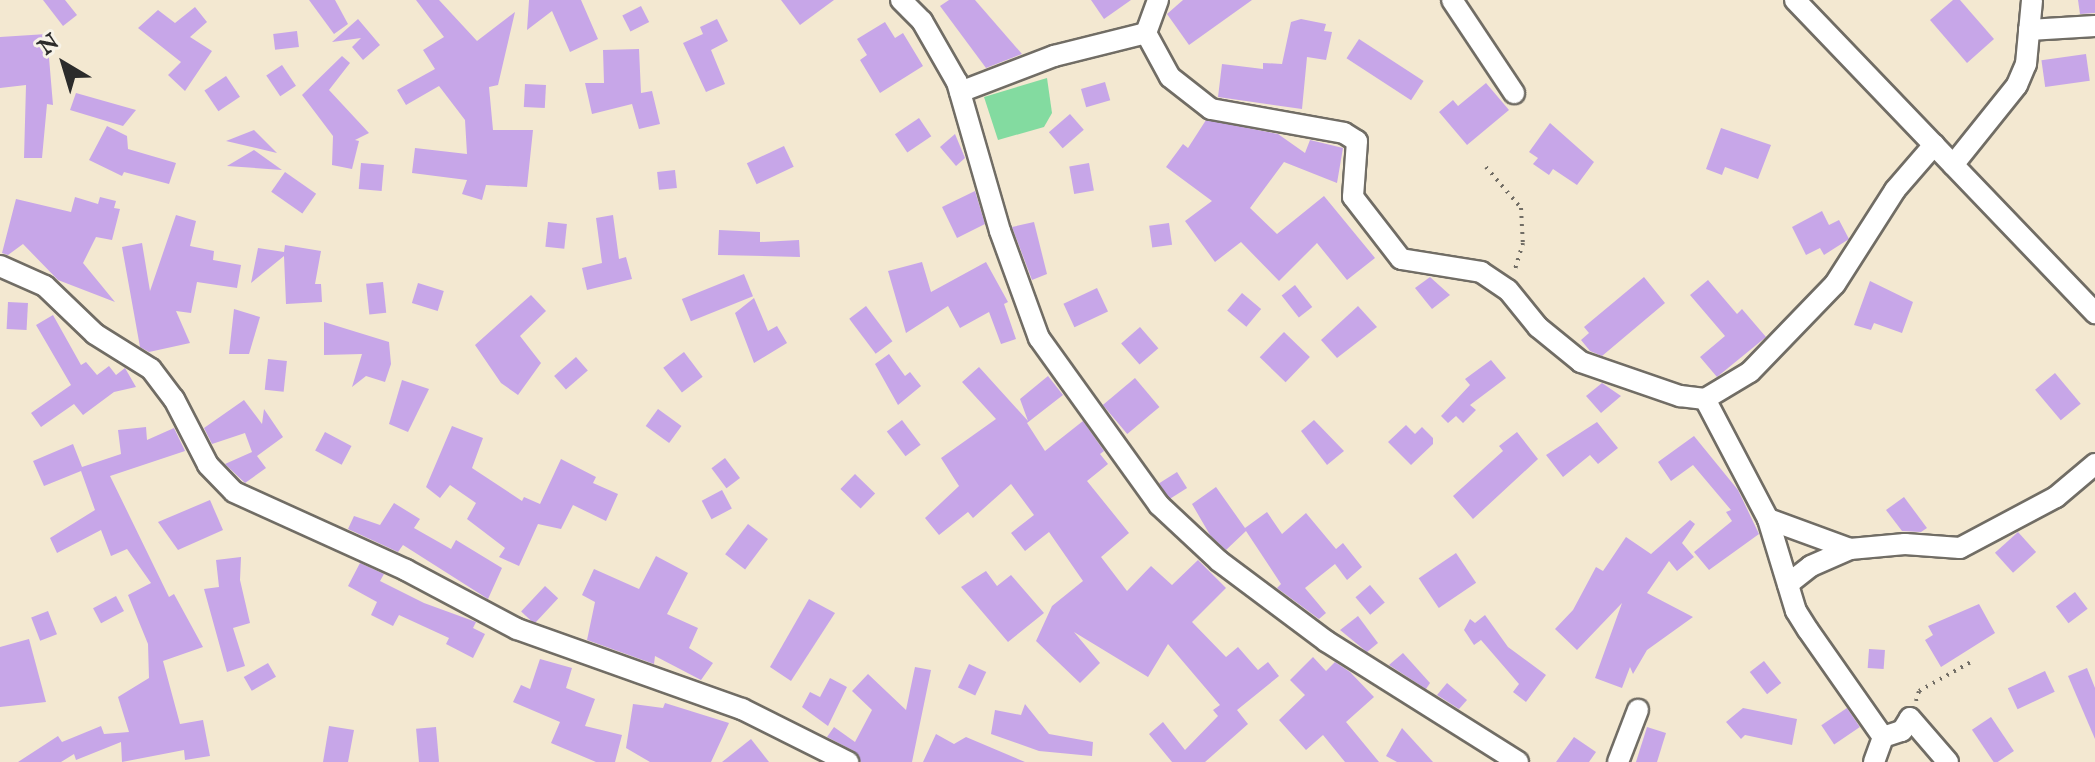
<!DOCTYPE html>
<style>
body{margin:0}
#map{position:relative;width:2095px;height:762px;overflow:hidden;background:#f3e8d1;font-family:"IM FELL English",serif}
div>[style]{position:absolute}
.green>*{inset:0;background:#83dba0}
.building>*{inset:0;background:#c7a6e8;transform-origin:0 0}
.path>*{height:4px;margin-top:-2px;transform-origin:0;background:repeating-linear-gradient(90deg,#716d65 0 2px,transparent 0 8px)}
.roads{filter:drop-shadow(2px 0 #716d65) drop-shadow(-2px 0 #716d65) drop-shadow(0 2px #716d65) drop-shadow(0 -2px #716d65)}
.street>*{height:20px;margin:-10px;padding:0 10px;transform-origin:10px;border-radius:10px;background:#fff}
span{translate:-50% -50%;white-space:nowrap;text-align:center;line-height:1.15;-webkit-text-stroke:6px #f7f3e8;paint-order:stroke}
.north{position:absolute;left:24px;top:24px;width:80px;height:80px;-webkit-text-stroke:6px #f7f3e8;paint-order:stroke;rotate:322deg;font-size:22px;font-weight:700;line-height:32px;text-align:center;color:#2b2b2b}
.north::after{content:'';display:block;margin:auto;width:28px;height:36px;background:#2b2b2b;clip-path:polygon(50% 0,100% 100%,50% 72%,0 100%)}
</style>
<div id="map">
<div class="green">
<div style="clip-path:polygon(1047px 78px,1052px 113px,1044px 127px,998px 140px,984px 97px)"></div>
</div>
<div class="building">
<div style="clip-path:polygon(43px 0,65px 0,77px 15px,63px 26px)"></div>
<div style="clip-path:polygon(309px 0,335px 0,348px 24px,334px 34px)"></div>
<div style="clip-path:polygon(416px 0,439px 0,477px 41px,515px 12px,498px 85px,489px 87px,493px 130px,533px 130px,527px 187px,486px 185px,482px 200px,462px 194px,467px 180px,412px 173px,415px 148px,467px 154px,465px 120px,439px 86px,406px 105px,397px 90px,435px 69px,423px 50px,444px 37px)"></div>
<div style="clip-path:polygon(529px 0,581px 0,598px 39px,570px 52px,552px 11px,527px 30px)"></div>
<div style="clip-path:polygon(781px 0,834px 0,800px 25px)"></div>
<div style="clip-path:polygon(949px 0,975px 0,1022px 54px,986px 68px,940px 6px)"></div>
<div style="clip-path:polygon(1091px 0,1131px 0,1104px 19px)"></div>
<div style="clip-path:polygon(1183px 0,1252px 0,1189px 45px,1167px 14px)"></div>
<div style="clip-path:polygon(1953px 0,1960px 0,1994px 39px,1967px 63px,1930px 20px)"></div>
<div style="clip-path:polygon(2078px 0,2095px 0,2095px 13px,2080px 14px)"></div>
<div style="left:641px;top:6px;width:18px;height:21px;rotate:63deg"></div>
<div style="clip-path:polygon(195px 7px,207px 22px,190px 37px,212px 51px,185px 91px,168px 75px,181px 62px,138px 28px,158px 10px,175px 23px)"></div>
<div style="clip-path:polygon(358px 19px,380px 45px,363px 60px,352px 47px,361px 38px,332px 42px)"></div>
<div style="clip-path:polygon(717px 19px,728px 41px,711px 50px,725px 84px,706px 92px,683px 43px,703px 34px,700px 27px)"></div>
<div style="clip-path:polygon(1301px 19px,1326px 24px,1324px 31px,1332px 32px,1326px 60px,1307px 57px,1302px 109px,1218px 97px,1222px 64px,1263px 69px,1263px 63px,1282px 64px,1291px 22px)"></div>
<div style="clip-path:polygon(885px 22px,895px 38px,903px 33px,923px 66px,880px 93px,860px 60px,867px 55px,857px 39px)"></div>
<div style="left:297px;top:31px;width:16px;height:24px;rotate:83deg"></div>
<div style="clip-path:polygon(47px 34px,53px 105px,47px 104px,42px 158px,24px 158px,26px 85px,0 88px,0 37px)"></div>
<div style="left:1359px;top:39px;width:77px;height:23px;rotate:33deg"></div>
<div style="clip-path:polygon(639px 49px,641px 93px,652px 91px,660px 124px,639px 129px,632px 104px,592px 114px,585px 83px,604px 83px,603px 50px)"></div>
<div style="left:2086px;top:54px;width:27px;height:45px;rotate:82deg"></div>
<div style="clip-path:polygon(342px 56px,350px 63px,329px 90px,369px 133px,355px 140px,359px 141px,352px 169px,332px 165px,333px 136px,302px 95px)"></div>
<div style="left:282px;top:65px;width:25px;height:19px;rotate:56deg"></div>
<div style="left:226px;top:76px;width:25px;height:26px;rotate:56deg"></div>
<div style="left:1105px;top:82px;width:19px;height:25px;rotate:74deg"></div>
<div style="clip-path:polygon(1486px 83px,1509px 110px,1467px 145px,1439px 112px,1453px 100px,1458px 106px)"></div>
<div style="left:525px;top:84px;width:21px;height:23px;rotate:3deg"></div>
<div style="clip-path:polygon(76px 93px,136px 110px,123px 126px,70px 110px)"></div>
<div style="left:1070px;top:114px;width:21px;height:28px;rotate:49deg"></div>
<div style="left:919px;top:118px;width:22px;height:29px;rotate:56deg"></div>
<div style="clip-path:polygon(1206px 120px,1278px 134px,1305px 153px,1310px 140px,1343px 148px,1337px 183px,1284px 162px,1250px 208px,1277px 234px,1324px 196px,1375px 258px,1347px 280px,1317px 243px,1279px 281px,1241px 242px,1215px 262px,1185px 221px,1212px 201px,1166px 167px,1183px 144px,1188px 148px)"></div>
<div style="clip-path:polygon(1550px 123px,1594px 162px,1577px 185px,1553px 169px,1549px 175px,1533px 164px,1538px 158px,1529px 152px)"></div>
<div style="clip-path:polygon(107px 126px,127px 136px,128px 149px,176px 163px,169px 184px,124px 172px,122px 176px,89px 160px)"></div>
<div style="clip-path:polygon(1721px 128px,1771px 145px,1758px 179px,1725px 167px,1722px 175px,1706px 169px)"></div>
<div style="clip-path:polygon(254px 130px,277px 153px,226px 141px)"></div>
<div style="clip-path:polygon(955px 134px,965px 158px,956px 166px,940px 147px)"></div>
<div style="left:784px;top:146px;width:23px;height:41px;rotate:65deg"></div>
<div style="clip-path:polygon(254px 150px,282px 170px,227px 166px)"></div>
<div style="left:361px;top:163px;width:23px;height:26px;rotate:5deg"></div>
<div style="left:1089px;top:163px;width:28px;height:20px;rotate:80deg"></div>
<div style="left:675px;top:170px;width:18px;height:18px;rotate:84deg"></div>
<div style="left:285px;top:172px;width:38px;height:24px;rotate:35deg"></div>
<div style="clip-path:polygon(975px 191px,985px 224px,957px 238px,942px 207px)"></div>
<div style="clip-path:polygon(75px 197px,98px 204px,100px 197px,116px 201px,114px 208px,120px 209px,112px 240px,96px 237px,83px 263px,115px 302px,58px 280px,23px 244px,8px 255px,2px 253px,16px 199px,71px 212px)"></div>
<div style="clip-path:polygon(1822px 211px,1829px 225px,1839px 220px,1849px 239px,1824px 255px,1820px 248px,1806px 255px,1792px 227px)"></div>
<div style="clip-path:polygon(176px 215px,196px 221px,190px 246px,214px 251px,213px 260px,241px 265px,237px 288px,197px 282px,191px 313px,176px 311px,190px 343px,149px 352px,140px 347px,122px 247px,142px 243px,150px 291px)"></div>
<div style="clip-path:polygon(613px 215px,619px 259px,626px 257px,632px 279px,587px 290px,582px 268px,602px 263px,596px 218px)"></div>
<div style="left:548px;top:222px;width:19px;height:25px;rotate:6deg"></div>
<div style="clip-path:polygon(1034px 222px,1047px 274px,1032px 280px,1012px 227px)"></div>
<div style="left:1169px;top:223px;width:22px;height:20px;rotate:82deg"></div>
<div style="clip-path:polygon(719px 230px,760px 232px,760px 242px,799px 240px,800px 257px,718px 255px)"></div>
<div style="clip-path:polygon(285px 245px,321px 251px,315px 284px,321px 284px,322px 302px,286px 304px,284px 256px,251px 283px,258px 248px,284px 252px)"></div>
<div style="clip-path:polygon(922px 262px,931px 292px,986px 262px,1008px 302px,1004px 304px,1016px 339px,1001px 344px,989px 312px,960px 328px,948px 306px,906px 333px,888px 271px)"></div>
<div style="left:744px;top:274px;width:24px;height:67px;rotate:68deg"></div>
<div style="clip-path:polygon(1430px 277px,1450px 295px,1432px 309px,1415px 288px)"></div>
<div style="clip-path:polygon(1644px 277px,1665px 303px,1602px 356px,1590px 351px,1581px 340px,1589px 333px,1584px 327px)"></div>
<div style="clip-path:polygon(1708px 280px,1737px 314px,1742px 309px,1766px 337px,1717px 377px,1700px 357px,1725px 336px,1690px 295px)"></div>
<div style="clip-path:polygon(1870px 281px,1913px 302px,1902px 333px,1874px 323px,1871px 330px,1854px 325px)"></div>
<div style="left:383px;top:282px;width:31px;height:17px;rotate:84deg"></div>
<div style="left:418px;top:283px;width:27px;height:21px;rotate:17deg"></div>
<div style="left:1295px;top:285px;width:28px;height:17px;rotate:52deg"></div>
<div style="left:1097px;top:288px;width:26px;height:37px;rotate:65deg"></div>
<div style="left:1242px;top:293px;width:25px;height:23px;rotate:40deg"></div>
<div style="clip-path:polygon(531px 295px,546px 311px,520px 336px,541px 363px,518px 395px,501px 383px,475px 345px)"></div>
<div style="clip-path:polygon(754px 298px,768px 331px,777px 326px,787px 343px,754px 363px,735px 313px)"></div>
<div style="left:8px;top:302px;width:20px;height:27px;rotate:3deg"></div>
<div style="left:866px;top:306px;width:44px;height:21px;rotate:53deg"></div>
<div style="clip-path:polygon(1358px 306px,1377px 327px,1337px 358px,1321px 340px)"></div>
<div style="clip-path:polygon(234px 309px,260px 317px,249px 354px,229px 354px)"></div>
<div style="clip-path:polygon(53px 315px,81px 365px,86px 362px,97px 375px,109px 366px,116px 375px,125px 368px,136px 387px,114px 392px,83px 415px,74px 404px,41px 427px,31px 413px,71px 385px,36px 325px)"></div>
<div style="clip-path:polygon(324px 322px,389px 342px,391px 364px,385px 382px,366px 376px,352px 387px,362px 354px,324px 355px)"></div>
<div style="left:1140px;top:327px;width:28px;height:25px;rotate:49deg"></div>
<div style="left:1284px;top:332px;width:36px;height:35px;rotate:44deg"></div>
<div style="left:684px;top:352px;width:31px;height:26px;rotate:53deg"></div>
<div style="clip-path:polygon(889px 354px,905px 376px,910px 372px,921px 386px,898px 405px,875px 364px)"></div>
<div style="left:576px;top:357px;width:18px;height:29px;rotate:49deg"></div>
<div style="left:268px;top:359px;width:19px;height:31px;rotate:6deg"></div>
<div style="clip-path:polygon(1491px 360px,1506px 378px,1470px 405px,1476px 410px,1463px 423px,1456px 416px,1448px 423px,1441px 416px,1470px 385px,1465px 379px)"></div>
<div style="clip-path:polygon(979px 367px,1028px 421px,1020px 399px,1048px 376px,1063px 395px,1027px 423px,1045px 451px,1083px 421px,1104px 451px,1100px 454px,1108px 464px,1087px 481px,1129px 533px,1101px 557px,1127px 591px,1151px 566px,1172px 585px,1198px 560px,1226px 588px,1192px 622px,1226px 657px,1238px 647px,1258px 670px,1268px 662px,1279px 676px,1237px 710px,1248px 724px,1205px 762px,1172px 762px,1149px 734px,1163px 722px,1185px 750px,1218px 716px,1213px 710px,1220px 705px,1168px 644px,1148px 677px,1074px 632px,1100px 663px,1080px 683px,1036px 641px,1052px 606px,1083px 581px,1049px 532px,1025px 551px,1011px 533px,1034px 515px,1011px 484px,973px 518px,968px 512px,939px 535px,925px 518px,959px 486px,941px 458px,996px 419px,962px 382px)"></div>
<div style="left:2055px;top:373px;width:40px;height:26px;rotate:50deg"></div>
<div style="left:1135px;top:378px;width:38px;height:42px;rotate:50deg"></div>
<div style="clip-path:polygon(402px 380px,429px 389px,408px 432px,389px 424px)"></div>
<div style="clip-path:polygon(1602px 383px,1621px 396px,1601px 413px,1586px 396px)"></div>
<div style="clip-path:polygon(244px 400px,262px 424px,264px 409px,283px 437px,257px 456px,266px 468px,245px 483px,225px 464px,252px 452px,245px 433px,212px 444px,204px 428px)"></div>
<div style="left:658px;top:409px;width:29px;height:21px;rotate:36deg"></div>
<div style="left:902px;top:420px;width:31px;height:19px;rotate:53deg"></div>
<div style="clip-path:polygon(1314px 420px,1344px 451px,1327px 465px,1301px 431px)"></div>
<div style="clip-path:polygon(1597px 422px,1618px 448px,1598px 464px,1590px 455px,1563px 477px,1546px 455px)"></div>
<div style="clip-path:polygon(1406px 425px,1415px 434px,1422px 427px,1433px 438px,1433px 444px,1411px 465px,1388px 442px)"></div>
<div style="clip-path:polygon(452px 426px,483px 438px,472px 468px,522px 501px,524px 497px,540px 504px,561px 459px,596px 477px,593px 483px,618px 494px,606px 521px,573px 505px,561px 529px,538px 524px,519px 566px,499px 557px,505px 548px,467px 519px,476px 503px,450px 485px,440px 498px,426px 487px)"></div>
<div style="clip-path:polygon(146px 427px,147px 440px,174px 428px,185px 451px,110px 476px,169px 597px,174px 594px,203px 647px,163px 661px,180px 724px,203px 720px,210px 756px,185px 760px,184px 750px,122px 762px,121px 742px,76px 760px,74px 754px,61px 762px,18px 762px,58px 736px,62px 742px,101px 726px,104px 734px,129px 732px,118px 697px,149px 678px,148px 644px,128px 595px,151px 583px,127px 549px,111px 556px,101px 530px,57px 553px,50px 538px,95px 510px,81px 471px,44px 486px,33px 461px,73px 444px,82px 467px,121px 454px,118px 430px)"></div>
<div style="left:325px;top:432px;width:30px;height:21px;rotate:28deg"></div>
<div style="clip-path:polygon(1517px 432px,1538px 459px,1473px 519px,1453px 496px,1503px 451px,1499px 446px)"></div>
<div style="clip-path:polygon(1694px 436px,1738px 490px,1759px 534px,1709px 570px,1694px 552px,1732px 521px,1726px 512px,1731px 510px,1693px 465px,1671px 481px,1658px 462px)"></div>
<div style="left:725px;top:458px;width:25px;height:17px;rotate:53deg"></div>
<div style="left:1177px;top:472px;width:19px;height:21px;rotate:58deg"></div>
<div style="left:855px;top:474px;width:28px;height:21px;rotate:44deg"></div>
<div style="clip-path:polygon(1216px 487px,1245px 528px,1267px 512px,1282px 534px,1306px 513px,1336px 549px,1343px 543px,1362px 567px,1347px 580px,1335px 564px,1305px 588px,1326px 613px,1319px 619px,1277px 588px,1281px 584px,1246px 531px,1226px 550px,1210px 535px,1192px 504px)"></div>
<div style="left:722px;top:490px;width:21px;height:23px;rotate:62deg"></div>
<div style="clip-path:polygon(1904px 497px,1927px 528px,1921px 532px,1902px 531px,1886px 510px)"></div>
<div style="clip-path:polygon(210px 500px,223px 530px,178px 550px,158px 522px)"></div>
<div style="clip-path:polygon(394px 503px,420px 519px,414px 528px,451px 549px,456px 540px,502px 568px,488px 599px,403px 545px,398px 552px,348px 529px,354px 516px,380px 525px)"></div>
<div style="clip-path:polygon(1690px 520px,1695px 524px,1682px 543px,1694px 557px,1677px 571px,1669px 561px,1647px 593px,1693px 617px,1647px 650px,1633px 674px,1630px 667px,1622px 688px,1595px 678px,1622px 603px,1577px 650px,1555px 629px,1573px 610px,1596px 567px,1603px 571px,1626px 537px,1651px 554px)"></div>
<div style="left:748px;top:524px;width:25px;height:38px;rotate:37deg"></div>
<div style="left:2018px;top:532px;width:27px;height:31px;rotate:48deg"></div>
<div style="left:1456px;top:553px;width:36px;height:45px;rotate:56deg"></div>
<div style="clip-path:polygon(656px 556px,688px 573px,667px 614px,698px 628px,689px 648px,713px 663px,701px 680px,655px 656px,654px 664px,587px 640px,595px 602px,582px 595px,594px 569px,639px 589px)"></div>
<div style="clip-path:polygon(241px 557px,240px 580px,250px 623px,233px 628px,245px 666px,227px 672px,204px 589px,219px 587px,216px 560px)"></div>
<div style="clip-path:polygon(360px 563px,384px 574px,380px 581px,424px 603px,476px 622px,473px 628px,485px 634px,473px 658px,446px 644px,449px 638px,399px 615px,393px 626px,371px 615px,377px 602px,348px 586px)"></div>
<div style="clip-path:polygon(986px 571px,997px 586px,1011px 575px,1044px 613px,1008px 642px,961px 587px)"></div>
<div style="left:1370px;top:585px;width:23px;height:19px;rotate:50deg"></div>
<div style="left:545px;top:586px;width:18px;height:35px;rotate:43deg"></div>
<div style="left:2075px;top:592px;width:21px;height:24px;rotate:53deg"></div>
<div style="left:116px;top:596px;width:17px;height:26px;rotate:62deg"></div>
<div style="clip-path:polygon(809px 599px,835px 613px,791px 681px,770px 667px)"></div>
<div style="clip-path:polygon(1979px 604px,1995px 633px,1941px 667px,1925px 640px,1933px 635px,1928px 626px)"></div>
<div style="left:48px;top:611px;width:25px;height:18px;rotate:69deg"></div>
<div style="clip-path:polygon(1485px 615px,1508px 647px,1546px 675px,1526px 702px,1513px 692px,1519px 684px,1481px 640px,1474px 645px,1464px 630px,1470px 619px,1475px 623px)"></div>
<div style="clip-path:polygon(1358px 616px,1378px 643px,1367px 652px,1340px 630px)"></div>
<div style="clip-path:polygon(29px 639px,46px 702px,0 707px,0 647px)"></div>
<div style="left:1869px;top:649px;width:16px;height:19px;rotate:4deg"></div>
<div style="clip-path:polygon(1403px 653px,1430px 683px,1426px 689px,1389px 665px)"></div>
<div style="clip-path:polygon(1313px 657px,1326px 671px,1335px 662px,1350px 672px,1374px 697px,1346px 722px,1379px 762px,1345px 762px,1323px 735px,1306px 750px,1279px 720px,1305px 695px,1290px 680px)"></div>
<div style="clip-path:polygon(540px 659px,572px 668px,566px 688px,595px 699px,585px 726px,622px 735px,615px 762px,596px 762px,551px 743px,560px 722px,513px 702px,521px 685px,530px 689px)"></div>
<div style="left:1764px;top:661px;width:28px;height:18px;rotate:52deg"></div>
<div style="left:268px;top:663px;width:16px;height:28px;rotate:60deg"></div>
<div style="left:969px;top:664px;width:19px;height:26px;rotate:25deg"></div>
<div style="clip-path:polygon(915px 667px,931px 670px,912px 762px,861px 762px,854px 751px,827px 737px,834px 727px,855px 742px,872px 710px,852px 691px,868px 674px,906px 710px)"></div>
<div style="clip-path:polygon(2087px 668px,2095px 688px,2095px 739px,2068px 676px)"></div>
<div style="left:2045px;top:671px;width:23px;height:41px;rotate:65deg"></div>
<div style="clip-path:polygon(830px 678px,847px 687px,828px 726px,802px 707px,810px 692px,820px 697px)"></div>
<div style="clip-path:polygon(1447px 683px,1467px 700px,1459px 709px,1437px 695px)"></div>
<div style="clip-path:polygon(665px 703px,729px 723px,711px 762px,650px 762px,626px 748px,633px 704px,663px 708px)"></div>
<div style="clip-path:polygon(1025px 704px,1049px 734px,1093px 742px,1092px 756px,1039px 751px,991px 734px,995px 710px,1021px 715px)"></div>
<div style="clip-path:polygon(1743px 708px,1797px 719px,1792px 745px,1745px 735px,1741px 739px,1726px 722px)"></div>
<div style="left:1847px;top:708px;width:23px;height:31px;rotate:56deg"></div>
<div style="left:1991px;top:717px;width:41px;height:23px;rotate:56deg"></div>
<div style="clip-path:polygon(329px 726px,354px 730px,348px 762px,323px 762px)"></div>
<div style="left:436px;top:727px;width:35px;height:20px;rotate:85deg"></div>
<div style="clip-path:polygon(1647px 727px,1666px 733px,1657px 762px,1636px 762px)"></div>
<div style="clip-path:polygon(1402px 728px,1433px 762px,1397px 762px,1386px 756px)"></div>
<div style="clip-path:polygon(936px 734px,954px 744px,966px 737px,1025px 762px,923px 762px)"></div>
<div style="clip-path:polygon(1574px 737px,1596px 752px,1589px 762px,1556px 762px)"></div>
<div style="clip-path:polygon(751px 739px,769px 762px,722px 762px)"></div>
</div>
<div class="path">
<div style="left:1486px;top:167px;width:54px;rotate:49.5deg"></div>
<div style="left:1521px;top:208px;width:35px;rotate:87deg"></div>
<div style="left:1523px;top:243px;width:30px;rotate:107deg"></div>
<div style="left:1916px;top:701px;width:10px;rotate:-73deg"></div>
<div style="left:1919px;top:691px;width:62px;rotate:-29.1deg"></div>
</div>
<div class="roads">
<div class="street">
<div style="left:901px;top:0;width:30px;rotate:45deg"></div>
<div style="left:922px;top:21px;width:70px;rotate:60.2deg"></div>
<div style="left:957px;top:82px;width:155px;rotate:73.9deg"></div>
<div style="left:1000px;top:231px;width:114px;rotate:70deg"></div>
<div style="left:1039px;top:338px;width:206px;rotate:54.3deg"></div>
<div style="left:1159px;top:505px;width:82px;rotate:43deg"></div>
<div style="left:1219px;top:561px;width:134px;rotate:36.8deg"></div>
<div style="left:1326px;top:641px;width:227px;rotate:32.2deg"></div>
<div style="left:1452px;top:0;width:112px;rotate:56.3deg"></div>
<div style="left:1795px;top:0;width:434px;rotate:46.2deg"></div>
<div style="left:2029px;top:30px;width:66px;rotate:-3.5deg"></div>
<div style="left:1146px;top:33px;width:50px;rotate:61.4deg"></div>
<div style="left:1170px;top:77px;width:52px;rotate:38deg"></div>
<div style="left:1211px;top:109px;width:135px;rotate:10.2deg"></div>
<div style="left:1344px;top:133px;width:15px;rotate:32deg"></div>
<div style="left:1357px;top:141px;width:56px;rotate:94.1deg"></div>
<div style="left:1353px;top:197px;width:78px;rotate:52.3deg"></div>
<div style="left:1401px;top:259px;width:81px;rotate:9.2deg"></div>
<div style="left:1481px;top:272px;width:32px;rotate:34deg"></div>
<div style="left:1508px;top:290px;width:48px;rotate:51deg"></div>
<div style="left:1538px;top:327px;width:55px;rotate:39.1deg"></div>
<div style="left:1581px;top:362px;width:105px;rotate:19deg"></div>
<div style="left:1680px;top:396px;width:25px;rotate:7deg"></div>
<div style="left:1705px;top:399px;width:52px;rotate:-31deg"></div>
<div style="left:1750px;top:372px;width:122px;rotate:-46deg"></div>
<div style="left:1835px;top:284px;width:112px;rotate:-57.4deg"></div>
<div style="left:1895px;top:190px;width:60px;rotate:-49.1deg"></div>
<div style="left:960px;top:92px;width:101px;rotate:-21deg"></div>
<div style="left:1054px;top:56px;width:95px;rotate:-14deg"></div>
<div style="left:1146px;top:33px;width:35px;rotate:-70deg"></div>
<div style="left:1953px;top:165px;width:102px;rotate:-51.3deg"></div>
<div style="left:2017px;top:85px;width:23px;rotate:-67deg"></div>
<div style="left:2026px;top:64px;width:64px;rotate:-84.6deg"></div>
<div style="left:0;top:266px;width:49px;rotate:24deg"></div>
<div style="left:45px;top:286px;width:69px;rotate:43.8deg"></div>
<div style="left:95px;top:334px;width:66px;rotate:32deg"></div>
<div style="left:151px;top:369px;width:38px;rotate:53deg"></div>
<div style="left:174px;top:399px;width:74px;rotate:62.7deg"></div>
<div style="left:208px;top:465px;width:37px;rotate:46deg"></div>
<div style="left:234px;top:492px;width:189px;rotate:24.4deg"></div>
<div style="left:406px;top:570px;width:126px;rotate:28deg"></div>
<div style="left:517px;top:629px;width:239px;rotate:19.6deg"></div>
<div style="left:742px;top:709px;width:119px;rotate:26.6deg"></div>
<div style="left:1705px;top:399px;width:136px;rotate:62.3deg"></div>
<div style="left:1768px;top:519px;width:96px;rotate:73.1deg"></div>
<div style="left:1796px;top:611px;width:22px;rotate:58deg"></div>
<div style="left:1808px;top:630px;width:131px;rotate:55deg"></div>
<div style="left:1883px;top:737px;width:20px;rotate:-18deg"></div>
<div style="left:1902px;top:731px;width:15px;rotate:-58deg"></div>
<div style="left:1910px;top:718px;width:58px;rotate:49.2deg"></div>
<div style="left:1768px;top:519px;width:87px;rotate:20.1deg"></div>
<div style="left:1850px;top:549px;width:55px;rotate:-5.2deg"></div>
<div style="left:1905px;top:544px;width:55px;rotate:4.2deg"></div>
<div style="left:1960px;top:548px;width:109px;rotate:-28deg"></div>
<div style="left:2056px;top:497px;width:51px;rotate:-40.2deg"></div>
<div style="left:1788px;top:584px;width:29px;rotate:-38deg"></div>
<div style="left:1811px;top:566px;width:43px;rotate:-23.6deg"></div>
<div style="left:1618px;top:762px;width:56px;rotate:-69deg"></div>
<div style="left:1874px;top:762px;width:27px;rotate:-70deg"></div>
</div>
</div>
<div class="north">N</div>
</div>
